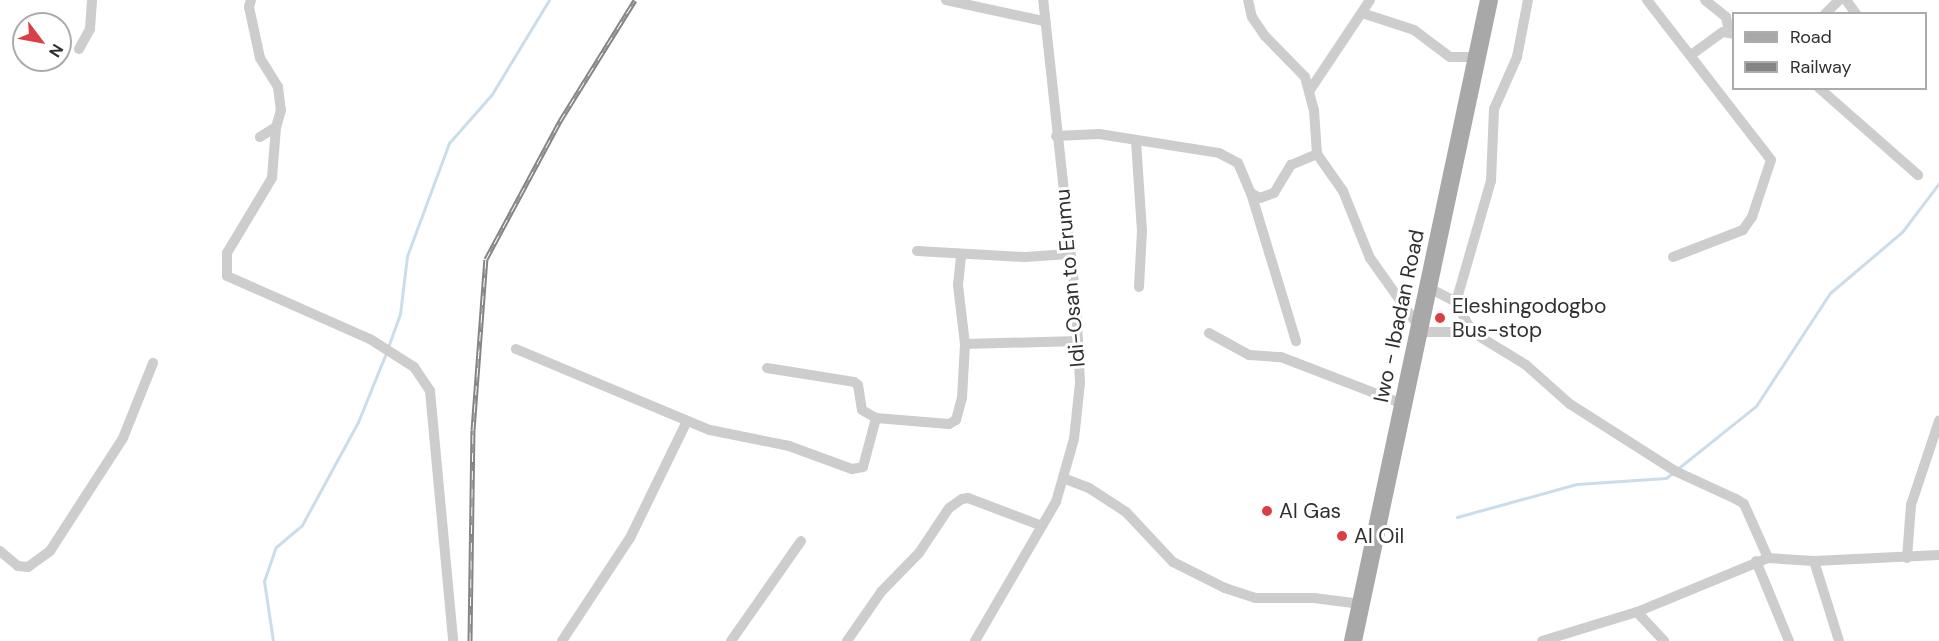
<!DOCTYPE html>
<style>
body{margin:0}
#map{position:relative;width:1939px;height:641px;overflow:hidden;background:#fff;font-family:"DM Sans",sans-serif}
div>[style]{position:absolute}
.stream>*{height:3px;margin:-1.5px;padding:0 1.5px;transform-origin:1.5px;border-radius:1.5px;background:#ccddea}
.street>*{height:10px;margin:-5px;padding:0 5px;transform-origin:5px;border-radius:5px;background:#cdcdcd}
.primary>*{height:18px;margin:-9px;padding:0 9px;transform-origin:9px;border-radius:9px;background:#a8a8a8}
.rail>*{height:5px;margin-top:-2.5px;transform-origin:0;background:repeating-linear-gradient(90deg,#fff 0 9px,#858585 0 18px);box-sizing:border-box;border-block:2px solid #858585}
.dots>*{width:16px;height:16px;translate:-50% -50%;box-sizing:border-box;border:3px solid #fff;border-radius:50%}
span{translate:-50% -50%;white-space:nowrap;text-align:center;line-height:1.15;-webkit-text-stroke:6px #fff;paint-order:stroke}
.street-label{font-size:21px;color:#303030}
.poi-label{font-size:21px;color:#303030}
.left{translate:0 -50%;text-align:left}
.legend{position:absolute;left:1732px;top:12px;width:195px;height:78px;box-sizing:border-box;background:#fff;border:2px solid #acacac;margin:0;padding:8px 10px;list-style:none;font-size:18px;color:#303030}
.legend li{display:flex;align-items:center;gap:12px;height:30px}
.legend b{width:30px;border:2px solid #acacac}
.north{position:absolute;left:12px;top:12px;width:60px;height:60px;box-sizing:border-box;background:#fff;border:2px solid #acacac;border-radius:50%;rotate:122deg;font-size:16px;font-weight:700;line-height:24px;text-align:center;color:#303030}
.north::after{content:'';display:block;margin:auto;width:21px;height:27px;background:#da3f44;clip-path:polygon(50% 0,100% 100%,50% 72%,0 100%)}
</style>
<div id="map">
<div class="stream">
<div style="left:388px;top:347px;width:35px;rotate:-70deg"></div>
<div style="left:400px;top:314px;width:58px;rotate:-83.1deg"></div>
<div style="left:407px;top:256px;width:121px;rotate:-69.6deg"></div>
<div style="left:449px;top:143px;width:65px;rotate:-48.7deg"></div>
<div style="left:492px;top:94px;width:110px;rotate:-58.8deg"></div>
<div style="left:1457px;top:517px;width:124px;rotate:-15.4deg"></div>
<div style="left:1577px;top:484px;width:89px;rotate:-3.9deg"></div>
<div style="left:1666px;top:478px;width:115px;rotate:-38.7deg"></div>
<div style="left:1756px;top:406px;width:135px;rotate:-56.8deg"></div>
<div style="left:1830px;top:293px;width:94px;rotate:-40.3deg"></div>
<div style="left:1902px;top:232px;width:61px;rotate:-52.9deg"></div>
<div style="left:273px;top:641px;width:61px;rotate:-98.5deg"></div>
<div style="left:264px;top:581px;width:36px;rotate:-71deg"></div>
<div style="left:276px;top:547px;width:34px;rotate:-40deg"></div>
<div style="left:302px;top:525px;width:117px;rotate:-61.5deg"></div>
<div style="left:358px;top:422px;width:74px;rotate:-67.9deg"></div>
</div>
<div class="street">
<div style="left:251px;top:0;width:7px;rotate:106deg"></div>
<div style="left:249px;top:7px;width:52px;rotate:77.8deg"></div>
<div style="left:260px;top:58px;width:34px;rotate:58deg"></div>
<div style="left:278px;top:87px;width:23px;rotate:83deg"></div>
<div style="left:281px;top:110px;width:18px;rotate:106deg"></div>
<div style="left:276px;top:127px;width:19px;rotate:148deg"></div>
<div style="left:946px;top:0;width:99px;rotate:12.2deg"></div>
<div style="left:1248px;top:0;width:17px;rotate:77deg"></div>
<div style="left:1252px;top:17px;width:23px;rotate:56deg"></div>
<div style="left:1265px;top:36px;width:57px;rotate:45.7deg"></div>
<div style="left:1305px;top:77px;width:34px;rotate:75deg"></div>
<div style="left:1314px;top:110px;width:44px;rotate:86.1deg"></div>
<div style="left:1317px;top:154px;width:45px;rotate:54.9deg"></div>
<div style="left:1343px;top:191px;width:72px;rotate:68.1deg"></div>
<div style="left:1370px;top:258px;width:85px;rotate:54.6deg"></div>
<div style="left:1647px;top:0;width:202px;rotate:52.2deg"></div>
<div style="left:1771px;top:160px;width:60px;rotate:108.4deg"></div>
<div style="left:1752px;top:217px;width:16px;rotate:125deg"></div>
<div style="left:1743px;top:230px;width:75px;rotate:158.9deg"></div>
<div style="left:1705px;top:0;width:27px;rotate:39deg"></div>
<div style="left:1726px;top:17px;width:14px;rotate:78deg"></div>
<div style="left:1846px;top:0;width:17px;rotate:54deg"></div>
<div style="left:1362px;top:13px;width:55px;rotate:18.1deg"></div>
<div style="left:1414px;top:30px;width:45px;rotate:36.9deg"></div>
<div style="left:1450px;top:57px;width:28px"></div>
<div style="left:1825px;top:14px;width:20px;rotate:-45deg"></div>
<div style="left:79px;top:49px;width:23px;rotate:-61deg"></div>
<div style="left:90px;top:29px;width:29px;rotate:-86deg"></div>
<div style="left:1691px;top:55px;width:39px;rotate:-36deg"></div>
<div style="left:1723px;top:32px;width:11px;rotate:10deg"></div>
<div style="left:1819px;top:88px;width:132px;rotate:41.3deg"></div>
<div style="left:1310px;top:90px;width:108px;rotate:-56.3deg"></div>
<div style="left:276px;top:127px;width:51px;rotate:94.5deg"></div>
<div style="left:272px;top:178px;width:87px;rotate:121deg"></div>
<div style="left:227px;top:253px;width:23px;rotate:90deg"></div>
<div style="left:227px;top:276px;width:156px;rotate:23.8deg"></div>
<div style="left:370px;top:339px;width:52px;rotate:32.5deg"></div>
<div style="left:414px;top:367px;width:29px;rotate:56deg"></div>
<div style="left:430px;top:391px;width:251px;rotate:84.7deg"></div>
<div style="left:1056px;top:136px;width:43px;rotate:-2.7deg"></div>
<div style="left:1099px;top:134px;width:121px;rotate:9deg"></div>
<div style="left:1219px;top:153px;width:21px;rotate:28deg"></div>
<div style="left:1238px;top:163px;width:33px;rotate:67deg"></div>
<div style="left:1251px;top:193px;width:10px;rotate:29deg"></div>
<div style="left:1260px;top:198px;width:15px;rotate:-20deg"></div>
<div style="left:1274px;top:193px;width:33px;rotate:-59deg"></div>
<div style="left:1291px;top:165px;width:28px;rotate:-23deg"></div>
<div style="left:1136px;top:141px;width:90px;rotate:86.2deg"></div>
<div style="left:1142px;top:231px;width:56px;rotate:93.1deg"></div>
<div style="left:1251px;top:193px;width:155px;rotate:73.1deg"></div>
<div style="left:917px;top:251px;width:108px;rotate:3.2deg"></div>
<div style="left:1025px;top:257px;width:44px;rotate:-3.9deg"></div>
<div style="left:1427px;top:287px;width:33px;rotate:27deg"></div>
<div style="left:1456px;top:302px;width:34px;rotate:62deg"></div>
<div style="left:1456px;top:302px;width:126px;rotate:-73.9deg"></div>
<div style="left:1491px;top:181px;width:72px;rotate:-87.6deg"></div>
<div style="left:1494px;top:109px;width:57px;rotate:-66.1deg"></div>
<div style="left:1517px;top:57px;width:58px;rotate:-79.1deg"></div>
<div style="left:1418px;top:332px;width:54px"></div>
<div style="left:1472px;top:332px;width:63px;rotate:31.4deg"></div>
<div style="left:1526px;top:365px;width:59px;rotate:41.6deg"></div>
<div style="left:1570px;top:404px;width:125px;rotate:32.5deg"></div>
<div style="left:1675px;top:471px;width:67px;rotate:24.7deg"></div>
<div style="left:1736px;top:499px;width:9px;rotate:32deg"></div>
<div style="left:1744px;top:504px;width:59px;rotate:66deg"></div>
<div style="left:1209px;top:333px;width:46px;rotate:28.8deg"></div>
<div style="left:1249px;top:355px;width:32px;rotate:4deg"></div>
<div style="left:1281px;top:357px;width:131px;rotate:21.1deg"></div>
<div style="left:965px;top:344px;width:113px;rotate:-1.5deg"></div>
<div style="left:516px;top:349px;width:210px;rotate:22.7deg"></div>
<div style="left:710px;top:430px;width:81px;rotate:11.4deg"></div>
<div style="left:789px;top:446px;width:67px;rotate:20.1deg"></div>
<div style="left:852px;top:469px;width:11px;rotate:-10deg"></div>
<div style="left:863px;top:467px;width:51px;rotate:-75.1deg"></div>
<div style="left:767px;top:368px;width:88px;rotate:9.1deg"></div>
<div style="left:854px;top:382px;width:5px;rotate:37deg"></div>
<div style="left:858px;top:385px;width:25px;rotate:81deg"></div>
<div style="left:862px;top:410px;width:16px;rotate:30deg"></div>
<div style="left:876px;top:418px;width:73px;rotate:4.7deg"></div>
<div style="left:949px;top:424px;width:8px;rotate:-30deg"></div>
<div style="left:956px;top:420px;width:23px;rotate:-75deg"></div>
<div style="left:962px;top:398px;width:54px;rotate:-86.8deg"></div>
<div style="left:965px;top:344px;width:59px;rotate:-96.8deg"></div>
<div style="left:958px;top:285px;width:30px;rotate:-84deg"></div>
<div style="left:1063px;top:478px;width:28px;rotate:21deg"></div>
<div style="left:1089px;top:488px;width:44px;rotate:33deg"></div>
<div style="left:1126px;top:512px;width:69px;rotate:46.8deg"></div>
<div style="left:1173px;top:562px;width:58px;rotate:26.6deg"></div>
<div style="left:1225px;top:588px;width:32px;rotate:18deg"></div>
<div style="left:1255px;top:598px;width:59px"></div>
<div style="left:1314px;top:598px;width:47px;rotate:7.3deg"></div>
<div style="left:0;top:551px;width:23px;rotate:40deg"></div>
<div style="left:18px;top:566px;width:10px;rotate:6deg"></div>
<div style="left:28px;top:567px;width:27px;rotate:-36deg"></div>
<div style="left:50px;top:551px;width:135px;rotate:-57.1deg"></div>
<div style="left:123px;top:438px;width:81px;rotate:-68.2deg"></div>
<div style="left:1907px;top:558px;width:53px;rotate:-85.7deg"></div>
<div style="left:1911px;top:505px;width:89px;rotate:-71.6deg"></div>
<div style="left:1756px;top:561px;width:87px;rotate:67.6deg"></div>
<div style="left:1814px;top:561px;width:84px;rotate:72.6deg"></div>
<div style="left:1637px;top:612px;width:40px;rotate:47deg"></div>
<div style="left:562px;top:641px;width:123px;rotate:-56.6deg"></div>
<div style="left:630px;top:538px;width:130px;rotate:-64deg"></div>
<div style="left:731px;top:641px;width:122px;rotate:-55deg"></div>
<div style="left:847px;top:641px;width:60px;rotate:-55.2deg"></div>
<div style="left:881px;top:592px;width:54px;rotate:-45.7deg"></div>
<div style="left:919px;top:553px;width:54px;rotate:-56.3deg"></div>
<div style="left:949px;top:508px;width:16px;rotate:-35deg"></div>
<div style="left:962px;top:499px;width:6px;rotate:-9deg"></div>
<div style="left:968px;top:498px;width:79px;rotate:20.7deg"></div>
<div style="left:975px;top:641px;width:161px;rotate:-59.8deg"></div>
<div style="left:1056px;top:502px;width:66px;rotate:-74.1deg"></div>
<div style="left:1074px;top:439px;width:56px;rotate:-83.9deg"></div>
<div style="left:1080px;top:383px;width:81px;rotate:-92.8deg"></div>
<div style="left:1076px;top:302px;width:304px;rotate:-96.2deg"></div>
<div style="left:1542px;top:641px;width:99px;rotate:-17deg"></div>
<div style="left:1637px;top:612px;width:142px;rotate:-22.4deg"></div>
<div style="left:1768px;top:558px;width:46px;rotate:3.7deg"></div>
<div style="left:1814px;top:561px;width:125px;rotate:-2.7deg"></div>
</div>
<div class="primary">
<div style="left:1353px;top:641px;width:655px;rotate:-78.02deg"></div>
</div>
<div class="rail">
<div style="left:470px;top:641px;width:211px;rotate:-89.2deg"></div>
<div style="left:473px;top:430px;width:171px;rotate:-85.7deg"></div>
<div style="left:486px;top:259px;width:157px;rotate:-61.8deg"></div>
<div style="left:560px;top:121px;width:142px;rotate:-58.2deg"></div>
</div>
<div class="dots">
<div style="left:1440px;top:318px;background:#da3f44"></div>
<div style="left:1267px;top:511px;background:#da3f44"></div>
<div style="left:1342px;top:536px;background:#da3f44"></div>
</div>
<div class="street-label">
<span style="left:1070px;top:278px;rotate:-95deg">Idi-Osan to Erumu</span>
<span style="left:1399px;top:316px;rotate:-78deg">Iwo - Ibadan Road</span>
</div>
<div class="poi-label">
<span class="left" style="left:1452px;top:318px">Eleshingodogbo<br>Bus-stop</span>
<span class="left" style="left:1279px;top:511px">Al Gas</span>
<span class="left" style="left:1354px;top:536px">Al Oil</span>
</div>
<ul class="legend">
<li><b style="height:8px;background:#a8a8a8"></b>Road</li>
<li><b style="height:8px;background:#858585"></b>Railway</li>
</ul>
<div class="north">N</div>
</div>
